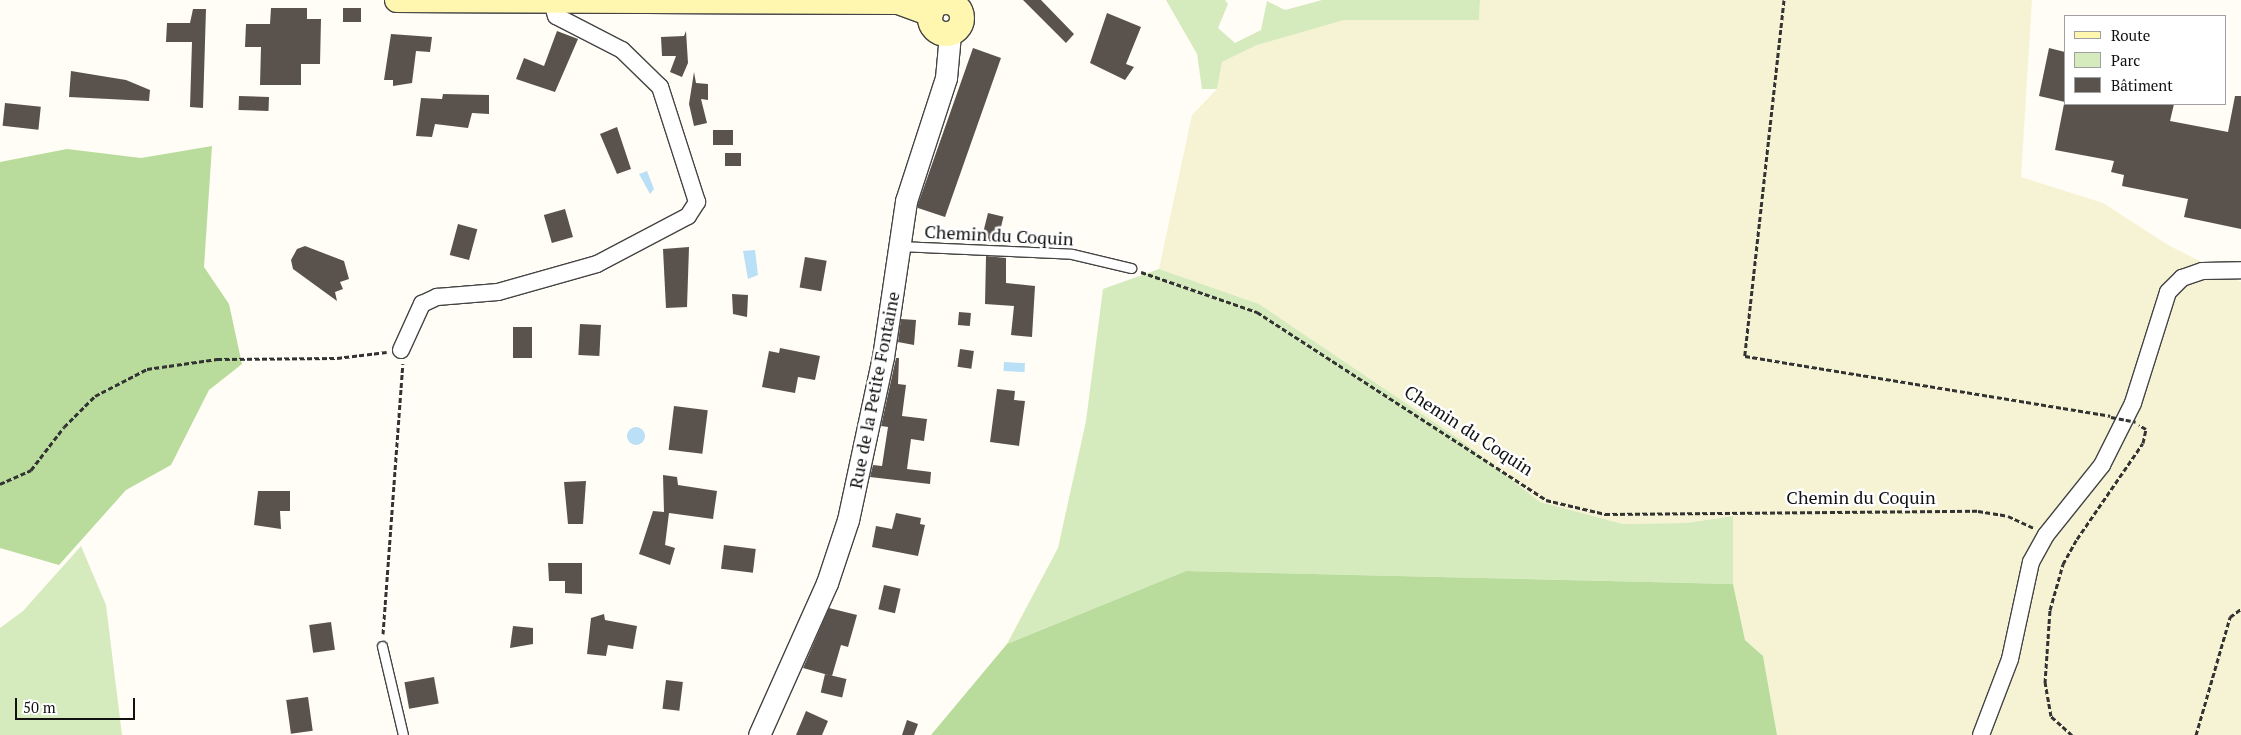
<!DOCTYPE html>
<meta charset="utf-8">
<style>
body{margin:0}
#map{position:relative;width:2241px;height:735px;overflow:hidden;background:#fffdf5;font-family:"PT Serif",serif}
div>[style]{position:absolute}
.farmland>*{inset:0;background:#f6f3d4}
.green>*{inset:0;background:#d5ebbd}
.forest>*{inset:0;background:#b9dc9c}
.water>*{inset:0;background:#b9e0f7;transform-origin:0 0}
.round{border-radius:50%}
.building>*{inset:0;background:#5a524d;transform-origin:0 0}
.path>*{height:3px;margin-top:-1.5px;transform-origin:0;background:repeating-linear-gradient(90deg,#333 0 5px,transparent 0 7.5px)}
.roads{filter:drop-shadow(1px 0 #444) drop-shadow(-1px 0 #444) drop-shadow(0 1px #444) drop-shadow(0 -1px #444)}
.service>*{height:9px;margin:-4.5px;padding:0 4.5px;transform-origin:4.5px;border-radius:4.5px;background:#fff}
.minor>*{height:16px;margin:-8px;padding:0 8px;transform-origin:8px;border-radius:8px;background:#fff}
.tertiary>*{height:21px;margin:-10.5px;padding:0 10.5px;transform-origin:10.5px;border-radius:10.5px;background:#fff}
.secondary>*{height:24px;margin:-12px;padding:0 12px;transform-origin:12px;border-radius:12px;background:#fff6b0}
.secondary>.ring{margin:-12px;padding:0;box-sizing:content-box;background:none;border:24px solid #fff6b0;border-radius:50%}
.path-bridge>*{height:3px;margin-top:-1.5px;transform-origin:0;background:repeating-linear-gradient(90deg,#333 0 5px,transparent 0 7.5px)}
span{translate:-50% -50%;white-space:nowrap;text-align:center;line-height:1.15;-webkit-text-stroke:5px #fff;paint-order:stroke}
.street-label{font-size:18px;color:#111}
.legend{position:absolute;left:2064px;top:15px;width:162px;height:90px;box-sizing:border-box;background:#fff;border:1px solid #a0a0a0;margin:0;padding:6px 9px;list-style:none;font-size:15px;color:#111}
.legend li{display:flex;align-items:center;gap:10px;height:25px}
.legend b{width:25px;border:1px solid #a0a0a0}
.scale{position:absolute;left:15px;top:698px;width:120px;height:22px;box-sizing:border-box;border:2px solid #111;border-top:0;padding-left:6px;font-size:15px;line-height:18px;white-space:nowrap;color:#111;-webkit-text-stroke:4px #fff;paint-order:stroke}
</style>
<div id="map">
<div class="farmland">
<div style="clip-path:polygon(1480px 0,2032px 0,2021px 177px,2103px 203px,2168px 245px,2241px 282px,2241px 735px,1777px 735px,1763px 656px,1745px 640px,1733px 584px,1732px 516px,1686px 523px,1623px 524px,1540px 502px,1462px 441px,1259px 304px,1159px 269px,1192px 115px,1217px 89px,1222px 62px,1257px 45px,1344px 19px,1479px 20px)"></div>
</div>
<div class="green">
<div style="clip-path:polygon(1166px 0,1225px 0,1228px 4px,1218px 28px,1235px 43px,1261px 30px,1267px 1px,1285px 10px,1322px 0,1480px 0,1479px 20px,1344px 20px,1257px 45px,1222px 62px,1217px 89px,1202px 89px,1197px 54px)"></div>
<div style="clip-path:polygon(1159px 269px,1259px 304px,1462px 441px,1540px 502px,1623px 524px,1686px 523px,1733px 516px,1733px 584px,1186px 571px,1007px 644px,1058px 548px,1086px 421px,1103px 289px)"></div>
<div style="clip-path:polygon(81px 546px,106px 605px,122px 735px,0 735px,0 628px,23px 611px)"></div>
</div>
<div class="forest">
<div style="clip-path:polygon(212px 146px,204px 267px,229px 304px,242px 364px,209px 390px,171px 465px,126px 490px,59px 565px,0 548px,0 162px,67px 149px,141px 158px)"></div>
<div style="clip-path:polygon(1186px 571px,1733px 584px,1745px 640px,1763px 656px,1777px 735px,931px 735px,1007px 644px)"></div>
</div>
<div class="water">
<div style="clip-path:polygon(647px 171px,654px 189px,650px 194px,639px 174px)"></div>
<div style="clip-path:polygon(755px 250px,758px 275px,748px 279px,743px 251px)"></div>
<div style="left:1004px;top:362px;width:21px;height:9px;rotate:3deg"></div>
<div class="round" style="left:627px;top:427px;width:18px;height:18px"></div>
</div>
<div class="building">
<div style="clip-path:polygon(1023px 0,1041px 0,1074px 34px,1066px 43px)"></div>
<div style="clip-path:polygon(271px 8px,307px 8px,307px 19px,321px 19px,320px 64px,301px 64px,301px 85px,260px 85px,261px 47px,245px 47px,246px 24px,270px 24px)"></div>
<div style="left:361px;top:8px;width:14px;height:18px;rotate:90deg"></div>
<div style="clip-path:polygon(193px 9px,206px 9px,203px 108px,190px 107px,192px 42px,166px 42px,167px 23px,190px 23px)"></div>
<div style="clip-path:polygon(1107px 13px,1141px 27px,1126px 64px,1134px 67px,1125px 80px,1090px 63px)"></div>
<div style="clip-path:polygon(557px 31px,578px 39px,555px 92px,516px 79px,524px 58px,544px 66px)"></div>
<div style="clip-path:polygon(686px 31px,688px 63px,682px 77px,670px 72px,676px 56px,662px 56px,661px 37px,684px 36px)"></div>
<div style="clip-path:polygon(391px 34px,432px 37px,430px 52px,416px 51px,412px 83px,393px 86px,393px 80px,384px 80px)"></div>
<div style="clip-path:polygon(973px 48px,1001px 58px,945px 217px,918px 208px,918px 204px)"></div>
<div style="clip-path:polygon(2049px 48px,2065px 52px,2065px 102px,2039px 96px)"></div>
<div style="clip-path:polygon(71px 71px,126px 80px,150px 90px,149px 101px,69px 97px)"></div>
<div style="clip-path:polygon(694px 72px,696px 83px,708px 84px,708px 100px,701px 99px,707px 123px,694px 126px,689px 104px)"></div>
<div style="clip-path:polygon(443px 94px,489px 95px,489px 114px,472px 113px,468px 128px,435px 124px,432px 137px,416px 136px,421px 98px,442px 99px)"></div>
<div style="left:239px;top:96px;width:30px;height:14px;rotate:2deg"></div>
<div style="clip-path:polygon(2235px 96px,2241px 96px,2241px 229px,2184px 217px,2188px 199px,2122px 186px,2124px 175px,2111px 172px,2114px 161px,2055px 150px,2064px 104px,2174px 104px,2170px 121px,2228px 132px)"></div>
<div style="left:5px;top:103px;width:36px;height:23px;rotate:6deg"></div>
<div style="clip-path:polygon(617px 127px,631px 169px,617px 174px,600px 134px)"></div>
<div style="left:713px;top:130px;width:20px;height:15px"></div>
<div style="left:725px;top:153px;width:16px;height:13px"></div>
<div style="left:565px;top:209px;width:29px;height:22px;rotate:74deg"></div>
<div style="left:988px;top:213px;width:16px;height:27px;rotate:14deg"></div>
<div style="left:458px;top:224px;width:20px;height:32px;rotate:15deg"></div>
<div style="clip-path:polygon(305px 246px,344px 261px,349px 279px,340px 282px,343px 289px,335px 292px,337px 301px,293px 269px,291px 260px,297px 249px)"></div>
<div style="clip-path:polygon(689px 247px,687px 307px,666px 308px,663px 249px)"></div>
<div style="clip-path:polygon(986px 256px,1006px 258px,1006px 283px,1035px 286px,1032px 337px,1011px 335px,1014px 306px,985px 304px)"></div>
<div style="left:805px;top:257px;width:22px;height:31px;rotate:10deg"></div>
<div style="clip-path:polygon(732px 294px,748px 295px,747px 317px,733px 314px)"></div>
<div style="left:959px;top:312px;width:12px;height:13px;rotate:5deg"></div>
<div style="clip-path:polygon(901px 319px,916px 320px,914px 345px,898px 342px)"></div>
<div style="left:580px;top:324px;width:21px;height:31px;rotate:3deg"></div>
<div style="left:513px;top:327px;width:19px;height:31px"></div>
<div style="clip-path:polygon(780px 348px,820px 356px,815px 380px,798px 377px,795px 393px,762px 387px,769px 351px,779px 353px)"></div>
<div style="left:960px;top:349px;width:14px;height:18px;rotate:8deg"></div>
<div style="clip-path:polygon(896px 358px,899px 358px,898px 384px,906px 385px,902px 416px,927px 419px,924px 441px,911px 439px,907px 469px,931px 472px,930px 484px,870px 477px,873px 465px,882px 466px,888px 427px,881px 426px)"></div>
<div style="clip-path:polygon(997px 389px,1015px 391px,1014px 400px,1025px 401px,1019px 446px,990px 442px)"></div>
<div style="left:674px;top:406px;width:34px;height:44px;rotate:7deg"></div>
<div style="clip-path:polygon(663px 475px,677px 477px,678px 485px,717px 491px,713px 519px,669px 513px,665px 545px,675px 548px,670px 565px,639px 554px,653px 511px,664px 512px)"></div>
<div style="clip-path:polygon(586px 481px,583px 524px,568px 524px,564px 482px)"></div>
<div style="clip-path:polygon(258px 491px,290px 491px,290px 511px,280px 511px,281px 529px,254px 525px)"></div>
<div style="clip-path:polygon(896px 513px,921px 518px,920px 524px,925px 525px,918px 556px,872px 547px,876px 526px,892px 529px)"></div>
<div style="left:724px;top:545px;width:32px;height:24px;rotate:7deg"></div>
<div style="clip-path:polygon(548px 563px,582px 563px,582px 594px,565px 593px,565px 581px,549px 581px)"></div>
<div style="left:884px;top:585px;width:17px;height:25px;rotate:13deg"></div>
<div style="clip-path:polygon(829px 608px,857px 615px,848px 647px,841px 645px,832px 676px,803px 668px)"></div>
<div style="clip-path:polygon(604px 614px,605px 620px,637px 626px,633px 649px,608px 645px,606px 656px,587px 654px,591px 618px)"></div>
<div style="left:331px;top:622px;width:28px;height:22px;rotate:82deg"></div>
<div style="clip-path:polygon(513px 626px,533px 628px,533px 644px,510px 648px)"></div>
<div style="left:825px;top:674px;width:22px;height:19px;rotate:13deg"></div>
<div style="left:434px;top:677px;width:27px;height:30px;rotate:80deg"></div>
<div style="left:666px;top:680px;width:17px;height:29px;rotate:7deg"></div>
<div style="left:308px;top:697px;width:34px;height:22px;rotate:82deg"></div>
<div style="clip-path:polygon(806px 711px,828px 721px,822px 735px,796px 735px)"></div>
<div style="clip-path:polygon(907px 720px,918px 724px,914px 735px,902px 735px)"></div>
</div>
<div class="path">
<div style="left:1784px;top:0;width:358px;rotate:96.3deg"></div>
<div style="left:1745px;top:356px;width:370px;rotate:9.3deg"></div>
<div style="left:1141px;top:272px;width:123px;rotate:19deg"></div>
<div style="left:1257px;top:312px;width:345px;rotate:33deg"></div>
<div style="left:1546px;top:500px;width:61px;rotate:13.3deg"></div>
<div style="left:1605px;top:514px;width:373px;rotate:-0.5deg"></div>
<div style="left:1978px;top:511px;width:30px;rotate:9deg"></div>
<div style="left:2008px;top:516px;width:29px;rotate:25deg"></div>
<div style="left:0;top:484px;width:34px;rotate:-24deg"></div>
<div style="left:31px;top:470px;width:54px;rotate:-52.5deg"></div>
<div style="left:64px;top:427px;width:44px;rotate:-45deg"></div>
<div style="left:95px;top:396px;width:59px;rotate:-27.4deg"></div>
<div style="left:147px;top:369px;width:71px;rotate:-8.1deg"></div>
<div style="left:217px;top:359px;width:120px;rotate:-0.5deg"></div>
<div style="left:337px;top:358px;width:50px;rotate:-6.8deg"></div>
<div style="left:383px;top:634px;width:271px;rotate:-85.8deg"></div>
<div style="left:2072px;top:735px;width:28px;rotate:-138deg"></div>
<div style="left:2051px;top:716px;width:34px;rotate:-100deg"></div>
<div style="left:2045px;top:683px;width:73px;rotate:-86.1deg"></div>
<div style="left:2050px;top:610px;width:48px;rotate:-74.2deg"></div>
<div style="left:2063px;top:564px;width:29px;rotate:-61deg"></div>
<div style="left:2077px;top:539px;width:116px;rotate:-55.5deg"></div>
<div style="left:2143px;top:443px;width:14px;rotate:-78deg"></div>
<div style="left:2146px;top:429px;width:8px;rotate:-150deg"></div>
<div style="left:2196px;top:735px;width:123px;rotate:-73.9deg"></div>
<div style="left:2230px;top:617px;width:14px;rotate:-36deg"></div>
</div>
<div class="roads">
<div class="service">
<div style="left:899px;top:246px;width:173px;rotate:2.6deg"></div>
<div style="left:1072px;top:254px;width:61px;rotate:13.3deg"></div>
<div style="left:382px;top:646px;width:91px;rotate:76.7deg"></div>
</div>
<div class="minor">
<div style="left:401px;top:350px;width:51px;rotate:-65.5deg"></div>
<div style="left:422px;top:304px;width:17px;rotate:-25deg"></div>
<div style="left:437px;top:297px;width:61px;rotate:-4.7deg"></div>
<div style="left:498px;top:292px;width:103px;rotate:-15.8deg"></div>
<div style="left:597px;top:264px;width:103px;rotate:-27.8deg"></div>
<div style="left:688px;top:216px;width:17px;rotate:-57deg"></div>
<div style="left:697px;top:202px;width:121px;rotate:-107.8deg"></div>
<div style="left:660px;top:87px;width:53px;rotate:-135.8deg"></div>
<div style="left:622px;top:50px;width:74px;rotate:-152.7deg"></div>
<div style="left:556px;top:16px;width:15px;rotate:-106deg"></div>
<div style="left:1981px;top:735px;width:81px;rotate:-69.1deg"></div>
<div style="left:2010px;top:659px;width:99px;rotate:-77.8deg"></div>
<div style="left:2031px;top:562px;width:31px;rotate:-61deg"></div>
<div style="left:2046px;top:535px;width:90px;rotate:-51.3deg"></div>
<div style="left:2102px;top:465px;width:69px;rotate:-63.4deg"></div>
<div style="left:2133px;top:403px;width:116px;rotate:-72.5deg"></div>
<div style="left:2168px;top:292px;width:20px;rotate:-45deg"></div>
<div style="left:2182px;top:278px;width:21px;rotate:-19deg"></div>
<div style="left:2202px;top:271px;width:39px;rotate:-1deg"></div>
</div>
<div class="tertiary">
<div style="left:759px;top:735px;width:167px;rotate:-65.9deg"></div>
<div style="left:827px;top:583px;width:66px;rotate:-71.6deg"></div>
<div style="left:848px;top:520px;width:167px;rotate:-77.9deg"></div>
<div style="left:883px;top:357px;width:158px;rotate:-81.6deg"></div>
<div style="left:906px;top:201px;width:129px;rotate:-72deg"></div>
<div style="left:946px;top:78px;width:44px;rotate:-84.8deg"></div>
</div>
<div class="secondary">
<div style="left:397px;top:0;width:501px;rotate:0.23deg"></div>
<div style="left:898px;top:2px;width:35px;rotate:20deg"></div>
<div class="ring" style="left:930px;top:2px;width:8px;height:8px"></div>
</div>
</div>
<div class="path-bridge">
<div style="left:2111px;top:417px;width:25px;rotate:11deg"></div>
</div>
<div class="street-label">
<span style="left:999px;top:235px;rotate:3deg">Chemin du Coquin</span>
<span style="left:874px;top:390px;rotate:-79deg">Rue de la Petite Fontaine</span>
<span style="left:1469px;top:430px;rotate:33deg">Chemin du Coquin</span>
<span style="left:1861px;top:497px">Chemin du Coquin</span>
</div>
<ul class="legend">
<li><b style="height:6px;background:#fff6b0"></b>Route</li>
<li><b style="height:14px;background:#d5ebbd"></b>Parc</li>
<li><b style="height:14px;background:#5a524d"></b>Bâtiment</li>
</ul>
<div class="scale">50 m</div>
</div>
